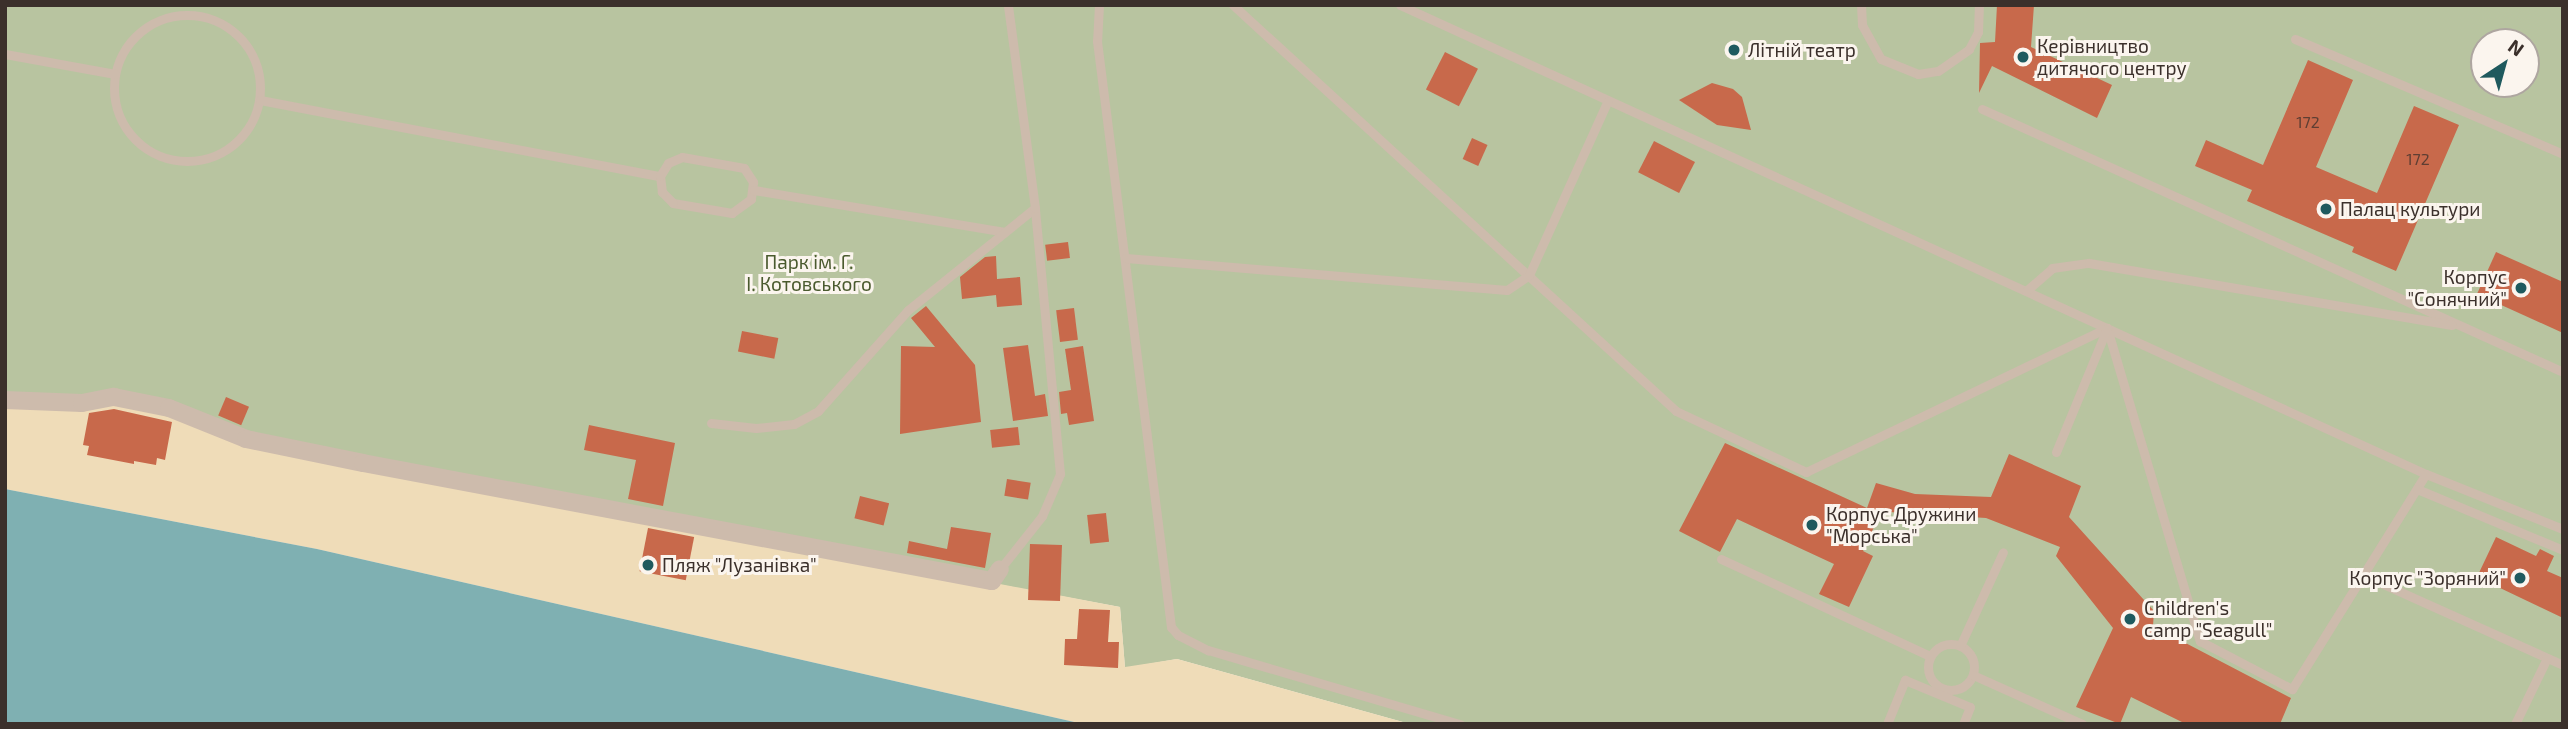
<!DOCTYPE html>
<meta charset="utf-8">
<style>
body{margin:0}
#map{position:relative;width:2568px;height:729px;overflow:hidden;background:#f4ebe1;font-family:"Exo 2",sans-serif}
div>[style]{position:absolute}
.green>*{inset:0;background:#b8c4a0}
.sand>*{inset:0;background:#efdcb8}
.water>*{inset:0;background:#7fb0b2}
.building>*{inset:0;background:#c8694b;transform-origin:0 0}
.lane>*{height:9px;margin:-4.5px;padding:0 4.5px;transform-origin:4.5px;border-radius:4.5px;background:#cdbbac}
.lane>.ring{margin:-4.5px;padding:0;box-sizing:content-box;background:none;border:9px solid #cdbbac;border-radius:50%}
.street>*{height:18px;margin:-9px;padding:0 9px;transform-origin:9px;border-radius:9px;background:#cdbbac}
.dots>*{width:19px;height:19px;translate:-50% -50%;box-sizing:border-box;border:4px solid #fbf5ee;border-radius:50%}
span{translate:-50% -50%;white-space:nowrap;text-align:center;line-height:1.15;-webkit-text-stroke:6px #fbf5ee;paint-order:stroke}
.number-label{font-size:16px;color:#5e3e33}
.number-label span{-webkit-text-stroke-width:0}
.poi-label{font-size:19px;color:#3b302b}
.left{translate:0 -50%;text-align:left}
.right{translate:-100% -50%;text-align:right}
.park-label{font-size:19px;color:#4a5a2e}
.frame{position:absolute;inset:0;border:7px solid #3b302b;pointer-events:none}
.north{position:absolute;left:2470px;top:28px;width:70px;height:70px;box-sizing:border-box;background:#fbf5ee;border:2px solid #aea6a0;border-radius:50%;rotate:36deg;font-size:19px;font-weight:700;line-height:28px;text-align:center;color:#3b302b}
.north::after{content:'';display:block;margin:auto;width:24px;height:32px;background:#1f5a5e;clip-path:polygon(50% 0,100% 100%,50% 72%,0 100%)}
</style>
<div id="map">
<div class="green">
<div style="clip-path:polygon(evenodd,5px 5px,2563px 5px,2563px 724px,1410px 724px,1177px 659px,1125px 668px,1120px 607px,5px 400px,5px 5px,2484px 42px,2526px 42px,2526px 84px,2484px 84px,2484px 42px)"></div>
</div>
<div class="sand">
<div style="clip-path:polygon(114px 397px,246px 439px,1120px 607px,1125px 667px,1177px 659px,1410px 724px,1083px 724px,317px 549px,5px 489px,5px 400px)"></div>
</div>
<div class="water">
<div style="clip-path:polygon(5px 489px,317px 549px,1083px 724px,5px 724px)"></div>
</div>
<div class="building">
<div style="clip-path:polygon(1997px 5px,2034px 5px,2031px 47px,2112px 85px,2097px 118px,1992px 66px,1979px 93px,1980px 43px,1995px 42px)"></div>
<div style="left:1445px;top:52px;width:37px;height:42px;rotate:27deg"></div>
<div style="clip-path:polygon(2308px 60px,2353px 80px,2316px 167px,2377px 193px,2414px 106px,2459px 125px,2396px 271px,2352px 252px,2354px 247px,2247px 201px,2252px 190px,2195px 166px,2206px 140px,2263px 165px)"></div>
<div style="clip-path:polygon(1712px 83px,1733px 89px,1742px 97px,1751px 130px,1717px 125px,1679px 100px)"></div>
<div style="left:1472px;top:138px;width:17px;height:23px;rotate:24deg"></div>
<div style="left:1654px;top:141px;width:46px;height:35px;rotate:27deg"></div>
<div style="left:1068px;top:242px;width:16px;height:23px;rotate:83deg"></div>
<div style="clip-path:polygon(2496px 252px,2563px 282px,2563px 333px,2477px 294px)"></div>
<div style="clip-path:polygon(996px 256px,997px 279px,1020px 277px,1022px 305px,997px 307px,996px 295px,962px 299px,960px 277px,985px 257px)"></div>
<div style="clip-path:polygon(926px 306px,975px 365px,981px 422px,900px 434px,901px 346px,935px 347px,911px 318px)"></div>
<div style="left:1074px;top:308px;width:32px;height:18px;rotate:83deg"></div>
<div style="left:742px;top:331px;width:37px;height:21px;rotate:11deg"></div>
<div style="clip-path:polygon(1028px 345px,1035px 396px,1045px 394px,1048px 416px,1013px 421px,1003px 348px)"></div>
<div style="clip-path:polygon(1083px 346px,1094px 421px,1069px 425px,1067px 413px,1061px 414px,1059px 392px,1071px 390px,1065px 349px)"></div>
<div style="left:226px;top:397px;width:25px;height:20px;rotate:23deg"></div>
<div style="clip-path:polygon(114px 409px,172px 422px,165px 460px,157px 458px,156px 465px,134px 461px,134px 464px,87px 455px,89px 446px,83px 445px,89px 413px)"></div>
<div style="clip-path:polygon(589px 425px,675px 443px,663px 506px,628px 499px,636px 460px,584px 450px)"></div>
<div style="left:1018px;top:427px;width:18px;height:28px;rotate:84deg"></div>
<div style="clip-path:polygon(1725px 443px,1867px 508px,1876px 483px,1915px 494px,1991px 497px,2009px 454px,2081px 486px,2069px 517px,2154px 611px,2153px 626px,2291px 698px,2280px 724px,2186px 724px,2131px 697px,2120px 724px,2076px 707px,2113px 628px,2056px 556px,2060px 547px,1986px 518px,1873px 511px,1880px 514px,1863px 551px,1873px 556px,1849px 607px,1819px 594px,1834px 564px,1737px 519px,1720px 552px,1679px 531px)"></div>
<div style="left:1007px;top:479px;width:24px;height:17px;rotate:9deg"></div>
<div style="left:860px;top:496px;width:30px;height:23px;rotate:14deg"></div>
<div style="left:1106px;top:513px;width:29px;height:19px;rotate:84deg"></div>
<div style="clip-path:polygon(951px 527px,991px 533px,985px 568px,907px 553px,909px 541px,947px 549px)"></div>
<div style="left:648px;top:528px;width:47px;height:44px;rotate:11deg"></div>
<div style="clip-path:polygon(2496px 537px,2536px 556px,2540px 549px,2554px 556px,2547px 571px,2563px 578px,2563px 618px,2477px 577px)"></div>
<div style="left:1030px;top:544px;width:32px;height:56px;rotate:2deg"></div>
<div style="clip-path:polygon(1079px 609px,1110px 610px,1108px 642px,1119px 642px,1118px 668px,1064px 665px,1065px 639px,1077px 639px)"></div>
</div>
<div class="lane">
<div style="left:1099px;top:5px;width:36px;rotate:93deg"></div>
<div style="left:1097px;top:41px;width:591px;rotate:82.8deg"></div>
<div style="left:1171px;top:627px;width:11px;rotate:49deg"></div>
<div style="left:1178px;top:635px;width:34px;rotate:27deg"></div>
<div style="left:1208px;top:650px;width:263px;rotate:16.4deg"></div>
<div style="left:1233px;top:5px;width:601px;rotate:42.5deg"></div>
<div style="left:1676px;top:411px;width:144px;rotate:25.1deg"></div>
<div style="left:1806px;top:472px;width:334px;rotate:-25.6deg"></div>
<div style="left:1400px;top:5px;width:1128px;rotate:24.57deg"></div>
<div style="left:2426px;top:474px;width:148px;rotate:21.9deg"></div>
<div style="left:1861px;top:5px;width:20px;rotate:87deg"></div>
<div style="left:1862px;top:25px;width:39px;rotate:61deg"></div>
<div style="left:1881px;top:59px;width:40px;rotate:22deg"></div>
<div style="left:1918px;top:74px;width:20px;rotate:-9deg"></div>
<div style="left:1938px;top:71px;width:38px;rotate:-35deg"></div>
<div style="left:1969px;top:49px;width:19px;rotate:-62deg"></div>
<div style="left:1978px;top:32px;width:27px;rotate:-88deg"></div>
<div class="ring" style="left:114px;top:15px;width:137px;height:137px"></div>
<div style="left:2295px;top:39px;width:292px;rotate:23.2deg"></div>
<div style="left:5px;top:54px;width:112px;rotate:10.3deg"></div>
<div style="left:260px;top:100px;width:407px;rotate:10.8deg"></div>
<div style="left:1982px;top:109px;width:638px;rotate:24.35deg"></div>
<div style="left:682px;top:157px;width:63px;rotate:10.1deg"></div>
<div style="left:744px;top:168px;width:17px;rotate:57deg"></div>
<div style="left:753px;top:182px;width:17px;rotate:97deg"></div>
<div style="left:751px;top:199px;width:24px;rotate:144deg"></div>
<div style="left:732px;top:213px;width:60px;rotate:-170.4deg"></div>
<div style="left:673px;top:203px;width:16px;rotate:-135deg"></div>
<div style="left:662px;top:192px;width:16px;rotate:-97deg"></div>
<div style="left:660px;top:176px;width:15px;rotate:-58deg"></div>
<div style="left:668px;top:163px;width:15px;rotate:-23deg"></div>
<div style="left:754px;top:190px;width:254px;rotate:9.5deg"></div>
<div style="left:1126px;top:258px;width:382px;rotate:4.8deg"></div>
<div style="left:1507px;top:290px;width:27px;rotate:-34deg"></div>
<div style="left:1529px;top:275px;width:190px;rotate:-65.7deg"></div>
<div style="left:2026px;top:291px;width:35px;rotate:-41deg"></div>
<div style="left:2052px;top:268px;width:37px;rotate:-8deg"></div>
<div style="left:2089px;top:263px;width:368px;rotate:9.7deg"></div>
<div style="left:2107px;top:328px;width:327px;rotate:73.5deg"></div>
<div style="left:2200px;top:641px;width:104px;rotate:27.6deg"></div>
<div style="left:2292px;top:689px;width:253px;rotate:-58.1deg"></div>
<div style="left:711px;top:423px;width:45px;rotate:6.3deg"></div>
<div style="left:756px;top:428px;width:38px;rotate:-6deg"></div>
<div style="left:794px;top:424px;width:27px;rotate:-28deg"></div>
<div style="left:818px;top:411px;width:135px;rotate:-48.3deg"></div>
<div style="left:908px;top:310px;width:163px;rotate:-38.8deg"></div>
<div style="left:2056px;top:452px;width:134px;rotate:-67.6deg"></div>
<div style="left:2417px;top:489px;width:158px;rotate:22.7deg"></div>
<div style="left:1721px;top:559px;width:230px;rotate:24.9deg"></div>
<div style="left:1000px;top:569px;width:68px;rotate:-51.6deg"></div>
<div style="left:1042px;top:516px;width:46px;rotate:-66.8deg"></div>
<div style="left:1060px;top:474px;width:267px;rotate:-95.4deg"></div>
<div style="left:1035px;top:208px;width:205px;rotate:-97.6deg"></div>
<div style="left:2363px;top:575px;width:219px;rotate:24.2deg"></div>
<div class="ring" style="left:1928px;top:644px;width:37px;height:37px"></div>
<div style="left:1960px;top:646px;width:103px;rotate:-65.4deg"></div>
<div style="left:1973px;top:675px;width:120px;rotate:24.2deg"></div>
<div style="left:1887px;top:724px;width:48px;rotate:-67.8deg"></div>
<div style="left:1905px;top:680px;width:70px;rotate:22.6deg"></div>
<div style="left:1970px;top:707px;width:18px;rotate:112deg"></div>
<div style="left:2515px;top:724px;width:73px;rotate:-64.1deg"></div>
</div>
<div class="street">
<div style="left:5px;top:400px;width:77px;rotate:2.2deg"></div>
<div style="left:82px;top:403px;width:33px;rotate:-11deg"></div>
<div style="left:114px;top:397px;width:56px;rotate:11.3deg"></div>
<div style="left:169px;top:408px;width:83px;rotate:21.9deg"></div>
<div style="left:246px;top:439px;width:119px;rotate:11.6deg"></div>
<div style="left:363px;top:463px;width:640px;rotate:10.63deg"></div>
<div style="left:992px;top:581px;width:14px;rotate:-56deg"></div>
</div>
<div class="dots">
<div style="left:1734px;top:50px;background:#1f5a5e"></div>
<div style="left:2023px;top:57px;background:#1f5a5e"></div>
<div style="left:2326px;top:209px;background:#1f5a5e"></div>
<div style="left:2521px;top:288px;background:#1f5a5e"></div>
<div style="left:1812px;top:525px;background:#1f5a5e"></div>
<div style="left:648px;top:565px;background:#1f5a5e"></div>
<div style="left:2520px;top:578px;background:#1f5a5e"></div>
<div style="left:2130px;top:619px;background:#1f5a5e"></div>
</div>
<div class="number-label">
<span style="left:2308px;top:122px">172</span>
<span style="left:2418px;top:159px">172</span>
</div>
<div class="poi-label">
<span class="left" style="left:2037px;top:57px">Керівництво<br>дитячого центру</span>
<span class="left" style="left:1748px;top:50px">Літній театр</span>
<span class="left" style="left:2340px;top:209px">Палац культури</span>
<span class="right" style="left:2507px;top:288px">Корпус<br>"Сонячний"</span>
<span class="left" style="left:1826px;top:525px">Корпус Дружини<br>"Морська"</span>
<span class="left" style="left:662px;top:565px">Пляж "Лузанівка"</span>
<span class="right" style="left:2506px;top:578px">Корпус "Зоряний"</span>
<span class="left" style="left:2144px;top:619px">Children's<br>camp "Seagull"</span>
</div>
<div class="park-label">
<span style="left:809px;top:273px">Парк ім. Г.<br>І. Котовського</span>
</div>
<div class="frame"></div>
<div class="north">N</div>
</div>
